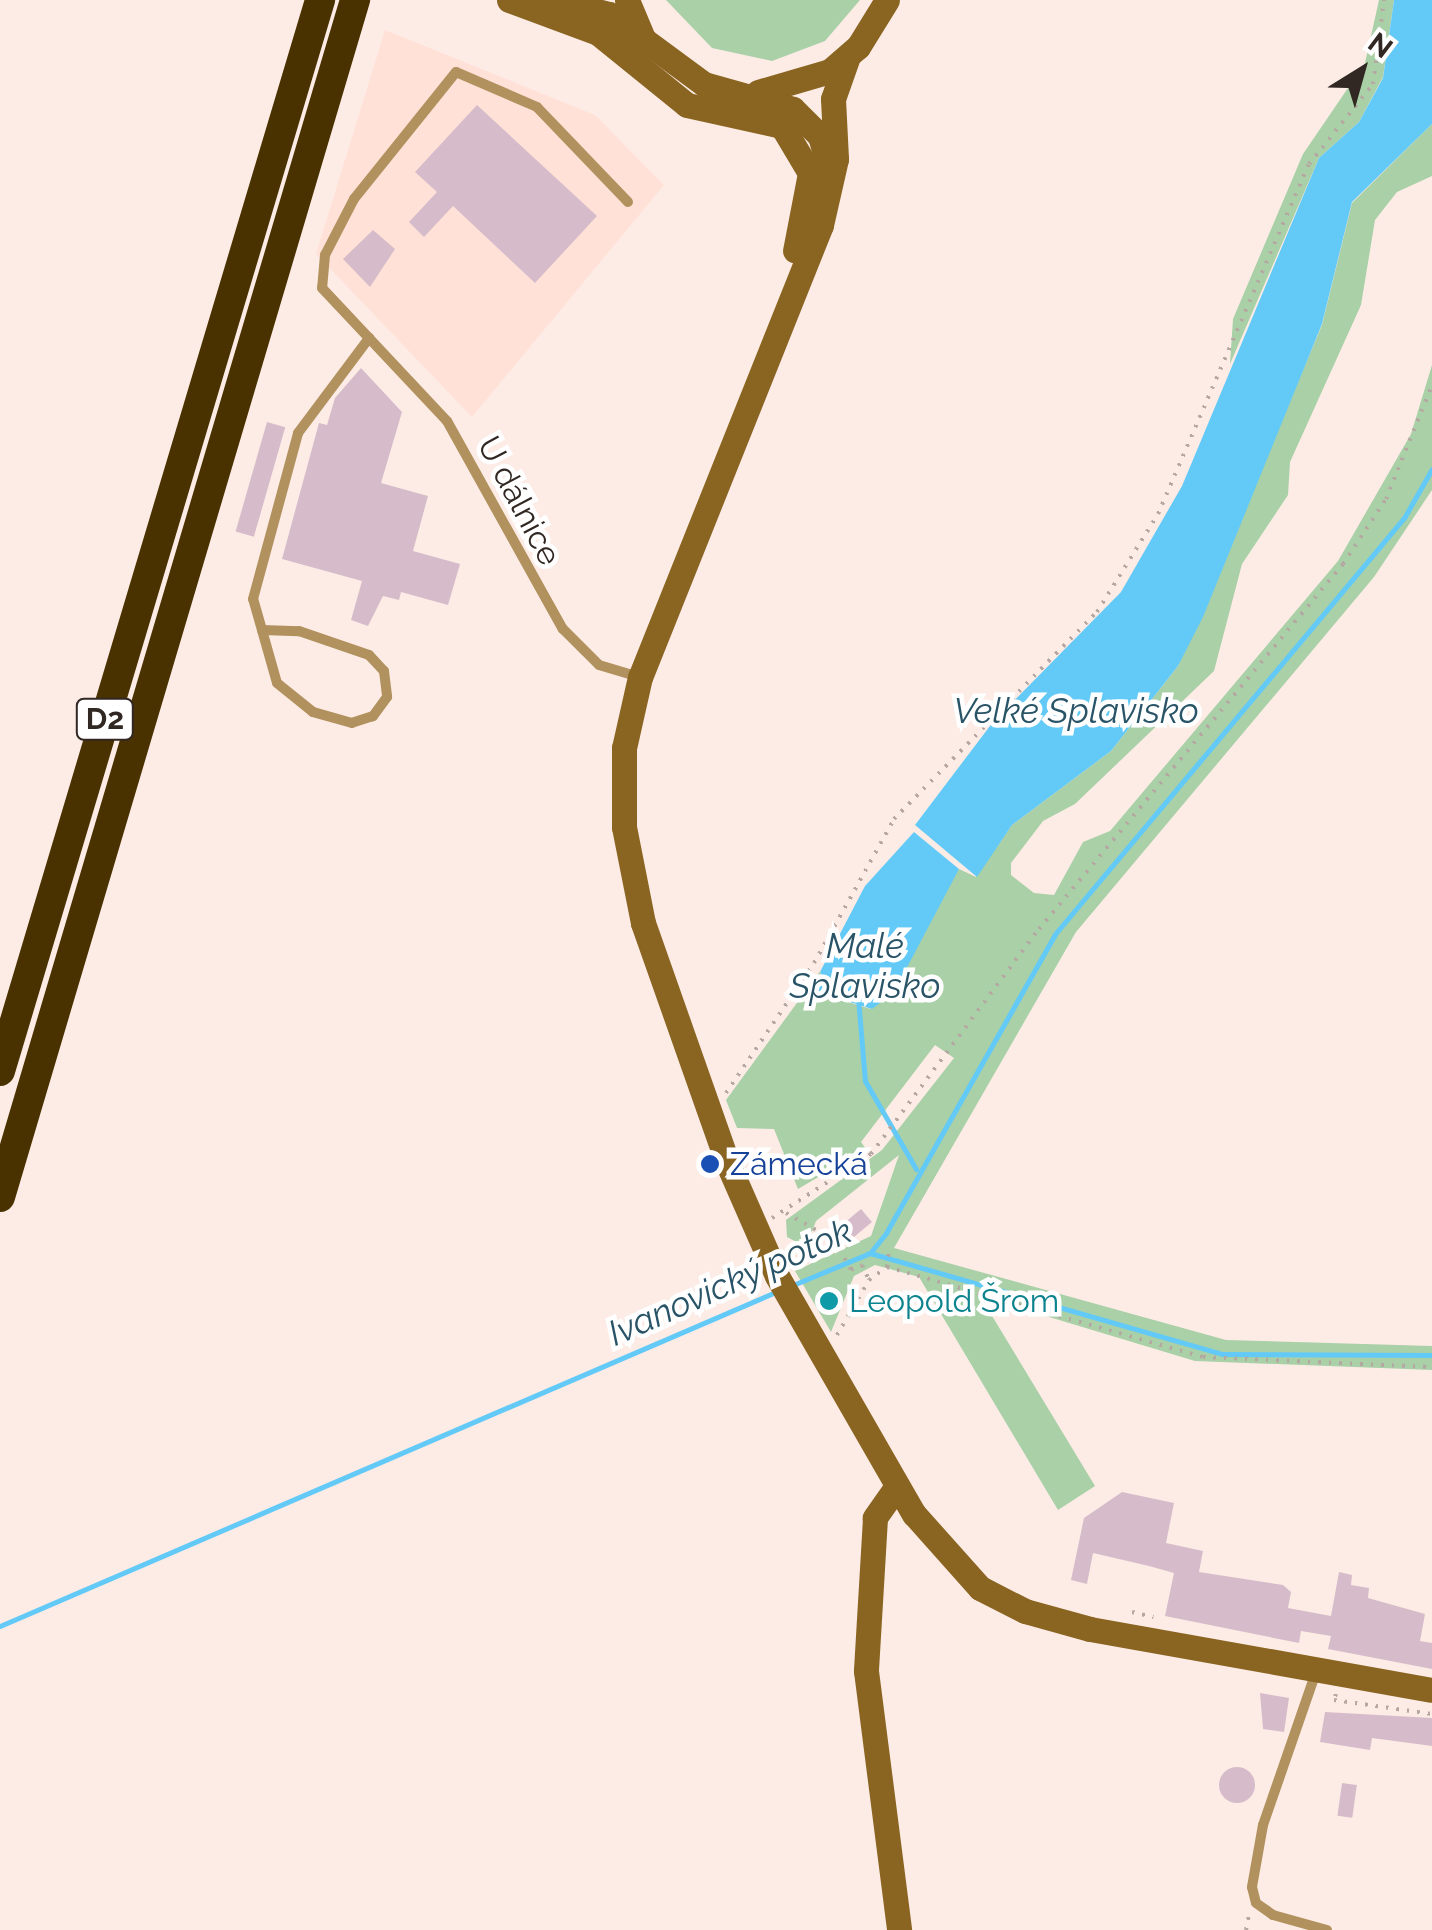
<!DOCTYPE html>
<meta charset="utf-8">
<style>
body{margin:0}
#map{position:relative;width:1432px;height:1930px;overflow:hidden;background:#fdece6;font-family:Raleway,sans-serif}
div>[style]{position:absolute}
.built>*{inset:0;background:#ffe1d7}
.green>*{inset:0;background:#a9d0a7}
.water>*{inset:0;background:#63caf7}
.stream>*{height:5px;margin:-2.5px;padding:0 2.5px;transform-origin:2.5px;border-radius:2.5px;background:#63caf7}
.building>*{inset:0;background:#d6bcca;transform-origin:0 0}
.round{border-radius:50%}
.path>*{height:4px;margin-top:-2px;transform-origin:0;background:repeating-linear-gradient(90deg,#b5a7a1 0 2.5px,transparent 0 10.5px)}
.lane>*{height:10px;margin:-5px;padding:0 5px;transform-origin:5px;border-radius:5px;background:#b1915e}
.secondary>*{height:25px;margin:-12.5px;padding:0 12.5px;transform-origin:12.5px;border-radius:12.5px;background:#8a6522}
.highway>*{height:30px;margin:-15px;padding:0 15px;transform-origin:15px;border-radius:15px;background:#4a3200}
.dots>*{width:28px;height:28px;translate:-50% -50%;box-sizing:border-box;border:5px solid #fff;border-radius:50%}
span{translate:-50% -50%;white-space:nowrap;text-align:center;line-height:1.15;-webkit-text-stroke:9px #fff;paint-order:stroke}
.shield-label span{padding:2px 8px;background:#fff;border:2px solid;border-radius:8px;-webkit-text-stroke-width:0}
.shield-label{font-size:30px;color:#312723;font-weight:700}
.street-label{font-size:32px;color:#312723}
.transit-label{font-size:32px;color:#164399}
.left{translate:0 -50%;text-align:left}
.culture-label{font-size:32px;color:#0d838f}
.water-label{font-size:35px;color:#295467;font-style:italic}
.north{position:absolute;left:1312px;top:20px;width:100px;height:100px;-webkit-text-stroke:8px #fff;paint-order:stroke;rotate:37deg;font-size:28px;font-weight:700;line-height:40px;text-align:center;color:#312723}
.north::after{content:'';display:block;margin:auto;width:35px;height:45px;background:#312723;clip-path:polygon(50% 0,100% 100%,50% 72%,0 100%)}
</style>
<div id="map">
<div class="built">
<div style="clip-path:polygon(385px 30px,595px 115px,664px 185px,472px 417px,316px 254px)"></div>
</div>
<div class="green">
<div style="clip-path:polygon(666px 0,860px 0,825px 41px,772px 61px,712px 48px)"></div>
<div style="clip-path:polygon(1379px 0,1394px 0,1383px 77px,1359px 122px,1319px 158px,1230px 364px,1233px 319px,1303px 154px,1365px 63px)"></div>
<div style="clip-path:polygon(1432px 124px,1432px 176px,1397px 192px,1375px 220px,1361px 305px,1290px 462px,1288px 495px,1242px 564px,1214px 671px,1075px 804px,1043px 821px,1011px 863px,1011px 875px,1034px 893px,1054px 895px,1083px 842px,1110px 831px,1338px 561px,1411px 434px,1432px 365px,1432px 490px,1374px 577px,1076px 932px,894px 1248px,1226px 1340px,1432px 1346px,1432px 1370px,1195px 1361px,980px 1296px,1095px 1486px,1058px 1510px,919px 1277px,875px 1265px,854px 1276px,831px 1332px,795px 1271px,871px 1236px,899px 1155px,816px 1221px,806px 1247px,787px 1237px,786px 1220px,882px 1150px,954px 1058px,935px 1045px,861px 1142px,866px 1149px,798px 1189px,774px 1129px,737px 1128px,726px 1100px,821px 970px,818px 993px,871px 1009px,959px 869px,976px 877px,1012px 825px,1111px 751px,1178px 666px,1322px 325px,1352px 203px)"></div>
</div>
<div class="water">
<div style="clip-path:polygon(1394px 0,1432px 0,1432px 124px,1352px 202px,1322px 324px,1203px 617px,1178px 666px,1111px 751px,1012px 825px,977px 877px,915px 825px,993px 722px,1121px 592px,1182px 486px,1319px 158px,1359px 122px,1383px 78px)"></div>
<div style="clip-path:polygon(914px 832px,959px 869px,894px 992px,872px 1009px,818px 992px,821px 970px,865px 886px)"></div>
</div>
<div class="stream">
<div style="left:858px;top:998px;width:83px;rotate:85.2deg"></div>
<div style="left:865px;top:1081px;width:102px;rotate:59.9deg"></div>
<div style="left:870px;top:1253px;width:366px;rotate:16deg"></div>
<div style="left:1222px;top:1354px;width:210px;rotate:0.3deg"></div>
<div style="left:793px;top:1285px;width:83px;rotate:-22.6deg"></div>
<div style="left:870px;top:1253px;width:26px;rotate:-51deg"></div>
<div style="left:886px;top:1233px;width:343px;rotate:-60.5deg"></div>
<div style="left:1055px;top:934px;width:543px;rotate:-50.01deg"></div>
<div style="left:1404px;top:518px;width:56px;rotate:-60.3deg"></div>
<div style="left:0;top:1626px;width:847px;rotate:-23.3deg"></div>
</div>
<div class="building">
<div style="clip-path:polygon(477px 105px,597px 216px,535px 283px,453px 206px,424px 237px,409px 222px,437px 192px,415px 172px)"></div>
<div style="clip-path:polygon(373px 230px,395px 249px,370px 287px,343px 259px)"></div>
<div style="clip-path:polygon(361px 368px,402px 412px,381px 483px,428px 496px,413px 551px,460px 564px,448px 605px,401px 592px,399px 600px,383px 596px,368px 626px,351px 620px,362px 581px,282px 559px,319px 423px,327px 425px,335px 398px)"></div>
<div style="left:267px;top:422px;width:19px;height:114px;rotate:16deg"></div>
<div style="left:861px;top:1209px;width:17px;height:32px;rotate:50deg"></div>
<div style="clip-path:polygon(1122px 1492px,1174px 1503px,1166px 1543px,1203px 1551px,1199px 1572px,1283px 1585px,1291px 1592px,1288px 1608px,1331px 1616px,1339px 1572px,1352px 1575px,1351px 1585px,1369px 1588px,1368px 1598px,1425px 1614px,1420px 1641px,1432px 1643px,1432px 1669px,1328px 1649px,1331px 1636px,1301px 1631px,1299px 1643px,1165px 1616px,1174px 1573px,1149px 1566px,1093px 1553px,1087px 1584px,1071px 1580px,1084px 1518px)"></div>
<div style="clip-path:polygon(1260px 1693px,1289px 1698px,1284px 1732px,1263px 1729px)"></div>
<div style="clip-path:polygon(1325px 1712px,1432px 1718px,1432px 1746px,1372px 1738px,1370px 1750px,1320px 1742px)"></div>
<div class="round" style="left:1219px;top:1767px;width:36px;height:36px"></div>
<div style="left:1342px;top:1783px;width:15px;height:33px;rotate:8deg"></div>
</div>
<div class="path">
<div style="left:726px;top:1093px;width:157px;rotate:-55.9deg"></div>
<div style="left:814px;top:963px;width:165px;rotate:-60.9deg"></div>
<div style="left:894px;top:819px;width:290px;rotate:-45.6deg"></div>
<div style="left:1097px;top:612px;width:115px;rotate:-58.1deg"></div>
<div style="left:1158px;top:514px;width:381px;rotate:-66.7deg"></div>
<div style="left:1309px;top:164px;width:102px;rotate:-51.3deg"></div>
<div style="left:1373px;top:84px;width:85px;rotate:-82.5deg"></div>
<div style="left:786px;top:1213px;width:55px;rotate:29.4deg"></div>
<div style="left:834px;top:1240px;width:34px;rotate:60deg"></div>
<div style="left:851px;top:1270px;width:12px;rotate:-24deg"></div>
<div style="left:862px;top:1265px;width:17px;rotate:65deg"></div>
<div style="left:772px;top:1218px;width:118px;rotate:-32.9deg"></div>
<div style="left:871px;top:1154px;width:281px;rotate:-53.3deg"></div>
<div style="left:1039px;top:929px;width:475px;rotate:-50.2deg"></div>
<div style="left:1343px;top:564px;width:78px;rotate:-56.5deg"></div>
<div style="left:1386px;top:499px;width:123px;rotate:-68deg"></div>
<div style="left:887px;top:1267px;width:18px;rotate:-84deg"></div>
<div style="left:837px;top:1335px;width:64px;rotate:-59.8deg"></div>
<div style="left:869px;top:1280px;width:22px;rotate:-36deg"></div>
<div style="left:887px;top:1267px;width:329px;rotate:15.9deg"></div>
<div style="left:1203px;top:1357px;width:229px;rotate:2.5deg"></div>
<div style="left:1132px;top:1612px;width:22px;rotate:13deg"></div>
<div style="left:1336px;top:1694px;width:6px;rotate:108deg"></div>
<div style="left:1334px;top:1700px;width:99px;rotate:8.1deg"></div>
<div style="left:1246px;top:1930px;width:15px;rotate:-79deg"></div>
</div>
<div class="lane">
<div style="left:628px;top:202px;width:132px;rotate:-133.8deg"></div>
<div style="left:537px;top:107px;width:88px;rotate:-156.6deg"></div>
<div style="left:456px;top:72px;width:163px;rotate:128.8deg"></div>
<div style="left:354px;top:199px;width:63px;rotate:117.4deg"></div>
<div style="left:325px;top:255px;width:33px;rotate:95deg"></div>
<div style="left:322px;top:288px;width:183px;rotate:46.8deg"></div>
<div style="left:447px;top:421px;width:238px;rotate:60.9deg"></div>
<div style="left:563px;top:629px;width:51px;rotate:45deg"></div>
<div style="left:599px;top:665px;width:42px;rotate:16.7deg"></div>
<div style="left:262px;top:630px;width:37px;rotate:2deg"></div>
<div style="left:299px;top:631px;width:74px;rotate:18.9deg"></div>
<div style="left:369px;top:655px;width:22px;rotate:47deg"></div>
<div style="left:384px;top:671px;width:26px;rotate:83deg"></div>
<div style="left:387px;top:697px;width:24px;rotate:126deg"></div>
<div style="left:373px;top:716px;width:22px;rotate:162deg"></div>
<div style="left:352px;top:723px;width:41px;rotate:-164.2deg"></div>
<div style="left:313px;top:712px;width:46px;rotate:-141.1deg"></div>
<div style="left:277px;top:683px;width:55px;rotate:-105.8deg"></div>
<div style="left:262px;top:630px;width:32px;rotate:-106deg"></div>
<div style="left:253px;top:599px;width:172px;rotate:-74.8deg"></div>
<div style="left:298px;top:433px;width:119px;rotate:-53.2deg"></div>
<div style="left:1316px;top:1672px;width:162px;rotate:109.1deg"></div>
<div style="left:1263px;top:1825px;width:63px;rotate:100.1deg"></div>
<div style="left:1252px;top:1887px;width:16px;rotate:76deg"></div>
<div style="left:1256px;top:1903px;width:21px;rotate:35deg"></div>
<div style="left:1273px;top:1915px;width:56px;rotate:15.5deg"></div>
</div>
<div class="secondary">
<div style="left:509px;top:0;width:95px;rotate:20.3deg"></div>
<div style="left:598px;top:33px;width:114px;rotate:39deg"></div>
<div style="left:687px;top:105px;width:97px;rotate:12.5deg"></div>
<div style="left:782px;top:126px;width:55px;rotate:59.2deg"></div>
<div style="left:810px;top:173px;width:79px;rotate:100.9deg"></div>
<div style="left:552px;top:0;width:59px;rotate:13.8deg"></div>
<div style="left:609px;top:14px;width:118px;rotate:36.4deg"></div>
<div style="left:704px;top:84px;width:92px;rotate:15.7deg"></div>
<div style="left:793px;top:109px;width:38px;rotate:45deg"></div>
<div style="left:820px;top:136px;width:25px;rotate:74deg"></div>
<div style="left:627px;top:0;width:41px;rotate:67.2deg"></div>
<div style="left:847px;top:59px;width:42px;rotate:109.3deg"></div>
<div style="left:833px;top:99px;width:60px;rotate:87.1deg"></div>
<div style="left:836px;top:159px;width:68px;rotate:102.8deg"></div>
<div style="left:821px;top:225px;width:487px;rotate:111.8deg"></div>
<div style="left:640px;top:677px;width:73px;rotate:102.7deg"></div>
<div style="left:624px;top:748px;width:79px;rotate:90deg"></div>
<div style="left:624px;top:827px;width:98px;rotate:78.8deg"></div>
<div style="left:643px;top:923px;width:253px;rotate:70.6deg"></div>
<div style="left:727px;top:1162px;width:124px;rotate:66.3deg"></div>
<div style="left:777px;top:1276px;width:275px;rotate:60.1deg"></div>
<div style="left:914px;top:1514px;width:99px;rotate:48.3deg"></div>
<div style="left:980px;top:1588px;width:51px;rotate:27.1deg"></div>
<div style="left:1025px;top:1611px;width:67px;rotate:15.5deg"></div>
<div style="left:1090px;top:1629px;width:347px;rotate:10.1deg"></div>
<div style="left:758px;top:92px;width:75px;rotate:-16.3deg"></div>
<div style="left:830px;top:71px;width:37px;rotate:-41deg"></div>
<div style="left:858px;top:47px;width:55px;rotate:-58.3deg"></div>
<div style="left:897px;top:1486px;width:39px;rotate:125deg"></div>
<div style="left:875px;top:1518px;width:153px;rotate:93.4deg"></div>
<div style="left:866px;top:1671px;width:261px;rotate:82.7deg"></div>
</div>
<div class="highway">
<div style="left:0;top:1071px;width:1118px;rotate:-73.36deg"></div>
<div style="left:0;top:1197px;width:1249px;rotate:-73.48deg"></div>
</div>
<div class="dots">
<div style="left:710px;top:1164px;background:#1a4fb4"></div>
<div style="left:829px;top:1301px;background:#0f9aa8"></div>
</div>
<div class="shield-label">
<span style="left:105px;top:719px">D2</span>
</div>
<div class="street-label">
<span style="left:519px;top:501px;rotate:62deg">U dálnice</span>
</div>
<div class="transit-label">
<span class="left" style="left:730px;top:1164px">Zámecká</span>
</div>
<div class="culture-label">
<span class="left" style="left:849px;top:1301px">Leopold Šrom</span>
</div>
<div class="water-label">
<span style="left:1076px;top:711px">Velké Splavisko</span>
<span style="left:865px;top:966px">Malé<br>Splavisko</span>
<span style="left:730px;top:1282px;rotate:-24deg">Ivanovický potok</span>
</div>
<div class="north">N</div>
</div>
